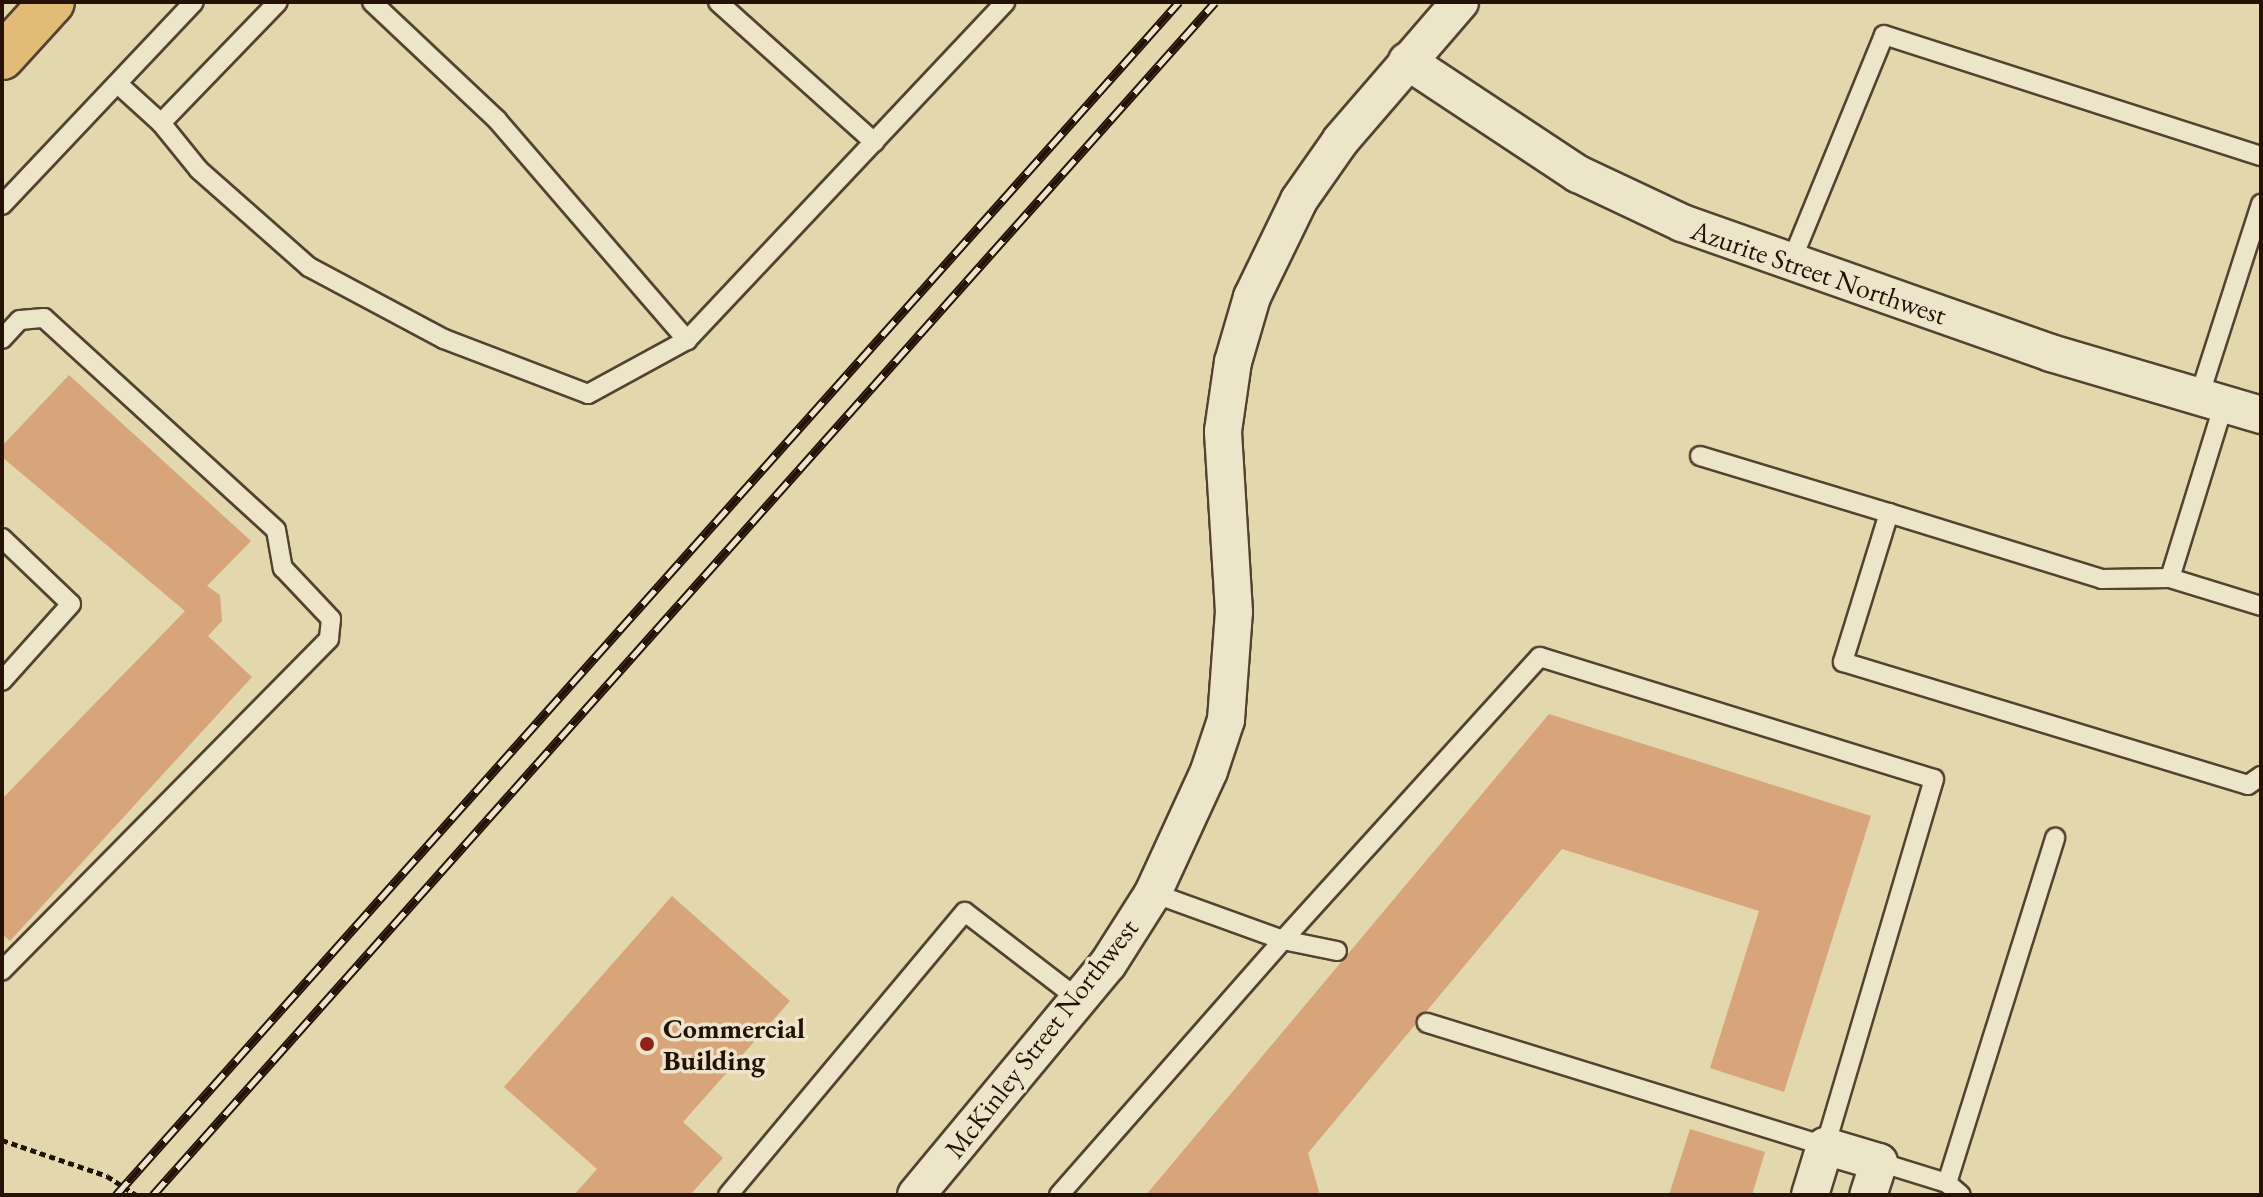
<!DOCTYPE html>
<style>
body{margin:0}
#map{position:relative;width:2263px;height:1197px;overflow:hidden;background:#e3d7ad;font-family:"EB Garamond",serif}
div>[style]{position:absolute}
.building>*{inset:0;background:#d7a579}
.path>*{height:5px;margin-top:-2.5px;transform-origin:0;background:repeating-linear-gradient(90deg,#251106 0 6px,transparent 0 10px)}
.roads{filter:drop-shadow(2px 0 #544230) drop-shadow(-2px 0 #544230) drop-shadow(0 2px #544230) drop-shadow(0 -2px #544230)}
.lane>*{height:18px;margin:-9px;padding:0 9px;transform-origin:9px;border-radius:9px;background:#ede5ca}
.street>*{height:36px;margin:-18px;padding:0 18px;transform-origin:18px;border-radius:18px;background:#ede5ca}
.highway>*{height:44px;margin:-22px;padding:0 22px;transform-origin:22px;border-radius:22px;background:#e2bc76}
.rail>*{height:9px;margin-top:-4.5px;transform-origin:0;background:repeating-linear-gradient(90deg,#ede5ca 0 18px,#251106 0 36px);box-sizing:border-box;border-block:2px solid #251106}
.dots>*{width:22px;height:22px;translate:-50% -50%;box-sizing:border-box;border:4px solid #ede5ca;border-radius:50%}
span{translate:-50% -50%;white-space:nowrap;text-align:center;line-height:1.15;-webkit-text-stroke:7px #ede5ca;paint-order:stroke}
.street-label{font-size:28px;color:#251106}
.poi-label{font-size:28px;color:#251106;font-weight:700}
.left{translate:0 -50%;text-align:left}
.frame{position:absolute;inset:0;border:4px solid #251106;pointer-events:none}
</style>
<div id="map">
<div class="building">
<div style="clip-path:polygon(69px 375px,251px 541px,207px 586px,220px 595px,222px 621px,208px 636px,252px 677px,10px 941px,2px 934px,2px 799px,185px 611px,2px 457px,2px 446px)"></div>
<div style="clip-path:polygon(1549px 714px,1871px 816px,1784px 1092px,1710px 1068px,1759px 911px,1562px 849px,1308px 1153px,1320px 1195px,1146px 1195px)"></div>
<div style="clip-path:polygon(672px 896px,790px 1001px,683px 1122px,723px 1158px,690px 1195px,574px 1195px,597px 1169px,504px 1087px)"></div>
<div style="clip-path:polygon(1690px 1129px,1765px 1152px,1752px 1195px,1669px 1195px)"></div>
</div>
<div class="path">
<div style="left:2px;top:1140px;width:111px;rotate:18.9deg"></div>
<div style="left:107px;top:1176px;width:35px;rotate:33deg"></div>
</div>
<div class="roads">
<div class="lane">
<div style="left:372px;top:2px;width:172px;rotate:43.3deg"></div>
<div style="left:497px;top:120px;width:291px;rotate:49.2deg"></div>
<div style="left:718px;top:2px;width:210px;rotate:41.9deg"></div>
<div style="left:118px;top:84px;width:58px;rotate:42.2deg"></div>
<div style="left:161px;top:123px;width:60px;rotate:51deg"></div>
<div style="left:199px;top:170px;width:147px;rotate:41.4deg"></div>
<div style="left:309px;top:267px;width:153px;rotate:28.1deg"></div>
<div style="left:444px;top:339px;width:154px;rotate:20.9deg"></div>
<div style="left:588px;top:394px;width:113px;rotate:-28.6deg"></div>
<div style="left:687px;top:340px;width:464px;rotate:-46.7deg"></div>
<div style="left:161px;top:123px;width:168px;rotate:-46deg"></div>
<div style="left:2px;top:205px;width:279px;rotate:-46.6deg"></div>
<div style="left:1791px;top:262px;width:245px;rotate:-67.7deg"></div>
<div style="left:1884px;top:35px;width:396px;rotate:17.8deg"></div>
<div style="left:2px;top:339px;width:26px;rotate:-47deg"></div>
<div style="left:20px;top:320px;width:24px;rotate:-5deg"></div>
<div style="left:44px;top:318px;width:314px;rotate:42.4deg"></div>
<div style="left:276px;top:530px;width:39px;rotate:80deg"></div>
<div style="left:283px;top:568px;width:70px;rotate:46.7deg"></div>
<div style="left:331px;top:619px;width:20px;rotate:96deg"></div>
<div style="left:329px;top:639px;width:466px;rotate:134.6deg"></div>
<div style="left:2199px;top:397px;width:203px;rotate:-72.2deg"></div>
<div style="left:1700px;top:456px;width:197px;rotate:16.8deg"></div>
<div style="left:2px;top:538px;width:95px;rotate:43.7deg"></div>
<div style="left:71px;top:604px;width:103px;rotate:131.9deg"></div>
<div style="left:2170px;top:578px;width:182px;rotate:-72.8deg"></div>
<div style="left:2261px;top:606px;width:95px;rotate:-162.9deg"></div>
<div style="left:2170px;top:578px;width:68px;rotate:179.2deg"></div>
<div style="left:2102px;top:579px;width:223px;rotate:-162.8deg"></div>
<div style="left:1889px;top:513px;width:156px;rotate:107.2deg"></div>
<div style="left:1843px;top:662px;width:423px;rotate:16.9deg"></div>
<div style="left:2248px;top:785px;width:16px;rotate:-35deg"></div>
<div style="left:1153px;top:893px;width:138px;rotate:19.9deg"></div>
<div style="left:1283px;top:940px;width:55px;rotate:11.5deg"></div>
<div style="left:1879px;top:1162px;width:71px;rotate:17.2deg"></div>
<div style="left:1947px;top:1183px;width:18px;rotate:41deg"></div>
<div style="left:1947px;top:1183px;width:362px;rotate:-72.6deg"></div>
<div style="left:728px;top:1195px;width:369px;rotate:-50.1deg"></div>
<div style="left:965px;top:912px;width:141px;rotate:37.5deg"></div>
<div style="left:1059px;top:1195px;width:339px;rotate:-48.7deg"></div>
<div style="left:1283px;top:940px;width:382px;rotate:-47.8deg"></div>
<div style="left:1540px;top:657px;width:412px;rotate:17.2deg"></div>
<div style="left:1934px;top:779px;width:383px;rotate:106.5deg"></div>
<div style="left:1825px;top:1146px;width:417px;rotate:-162.8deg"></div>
</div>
<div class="street">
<div style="left:1407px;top:61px;width:205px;rotate:33.5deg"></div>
<div style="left:1578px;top:174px;width:115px;rotate:25.2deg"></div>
<div style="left:1682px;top:223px;width:391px;rotate:19.4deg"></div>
<div style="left:2051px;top:353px;width:219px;rotate:16.4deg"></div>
<div style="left:916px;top:1195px;width:300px;rotate:-50.3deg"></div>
<div style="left:1108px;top:964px;width:84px;rotate:-57.6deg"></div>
<div style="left:1153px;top:893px;width:134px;rotate:-65.3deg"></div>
<div style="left:1209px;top:771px;width:54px;rotate:-71.6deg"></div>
<div style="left:1226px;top:720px;width:108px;rotate:-85.8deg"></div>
<div style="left:1234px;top:612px;width:181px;rotate:-93.5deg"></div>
<div style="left:1223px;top:431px;width:70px;rotate:-81.8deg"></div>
<div style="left:1233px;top:362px;width:68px;rotate:-73.7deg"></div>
<div style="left:1252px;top:297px;width:108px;rotate:-64.1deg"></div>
<div style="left:1299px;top:200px;width:73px;rotate:-55deg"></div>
<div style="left:1341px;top:140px;width:182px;rotate:-49.2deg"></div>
<div style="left:1810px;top:1195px;width:51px;rotate:-73deg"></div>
<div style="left:1825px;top:1146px;width:56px;rotate:16.5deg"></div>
<div style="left:1879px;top:1162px;width:35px;rotate:108deg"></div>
</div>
<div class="highway">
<div style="left:2px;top:57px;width:74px;rotate:-47.7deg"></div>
</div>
</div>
<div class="rail">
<div style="left:116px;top:1195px;width:1598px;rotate:-48.3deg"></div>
<div style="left:153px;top:1195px;width:1597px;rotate:-48.32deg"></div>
</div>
<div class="dots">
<div style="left:647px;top:1044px;background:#8f2418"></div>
</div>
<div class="street-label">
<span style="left:1819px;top:272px;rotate:19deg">Azurite Street Northwest</span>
<span style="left:1041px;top:1038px;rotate:-52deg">McKinley Street Northwest</span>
</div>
<div class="poi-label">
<span class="left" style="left:663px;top:1044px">Commercial<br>Building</span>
</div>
<div class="frame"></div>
</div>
